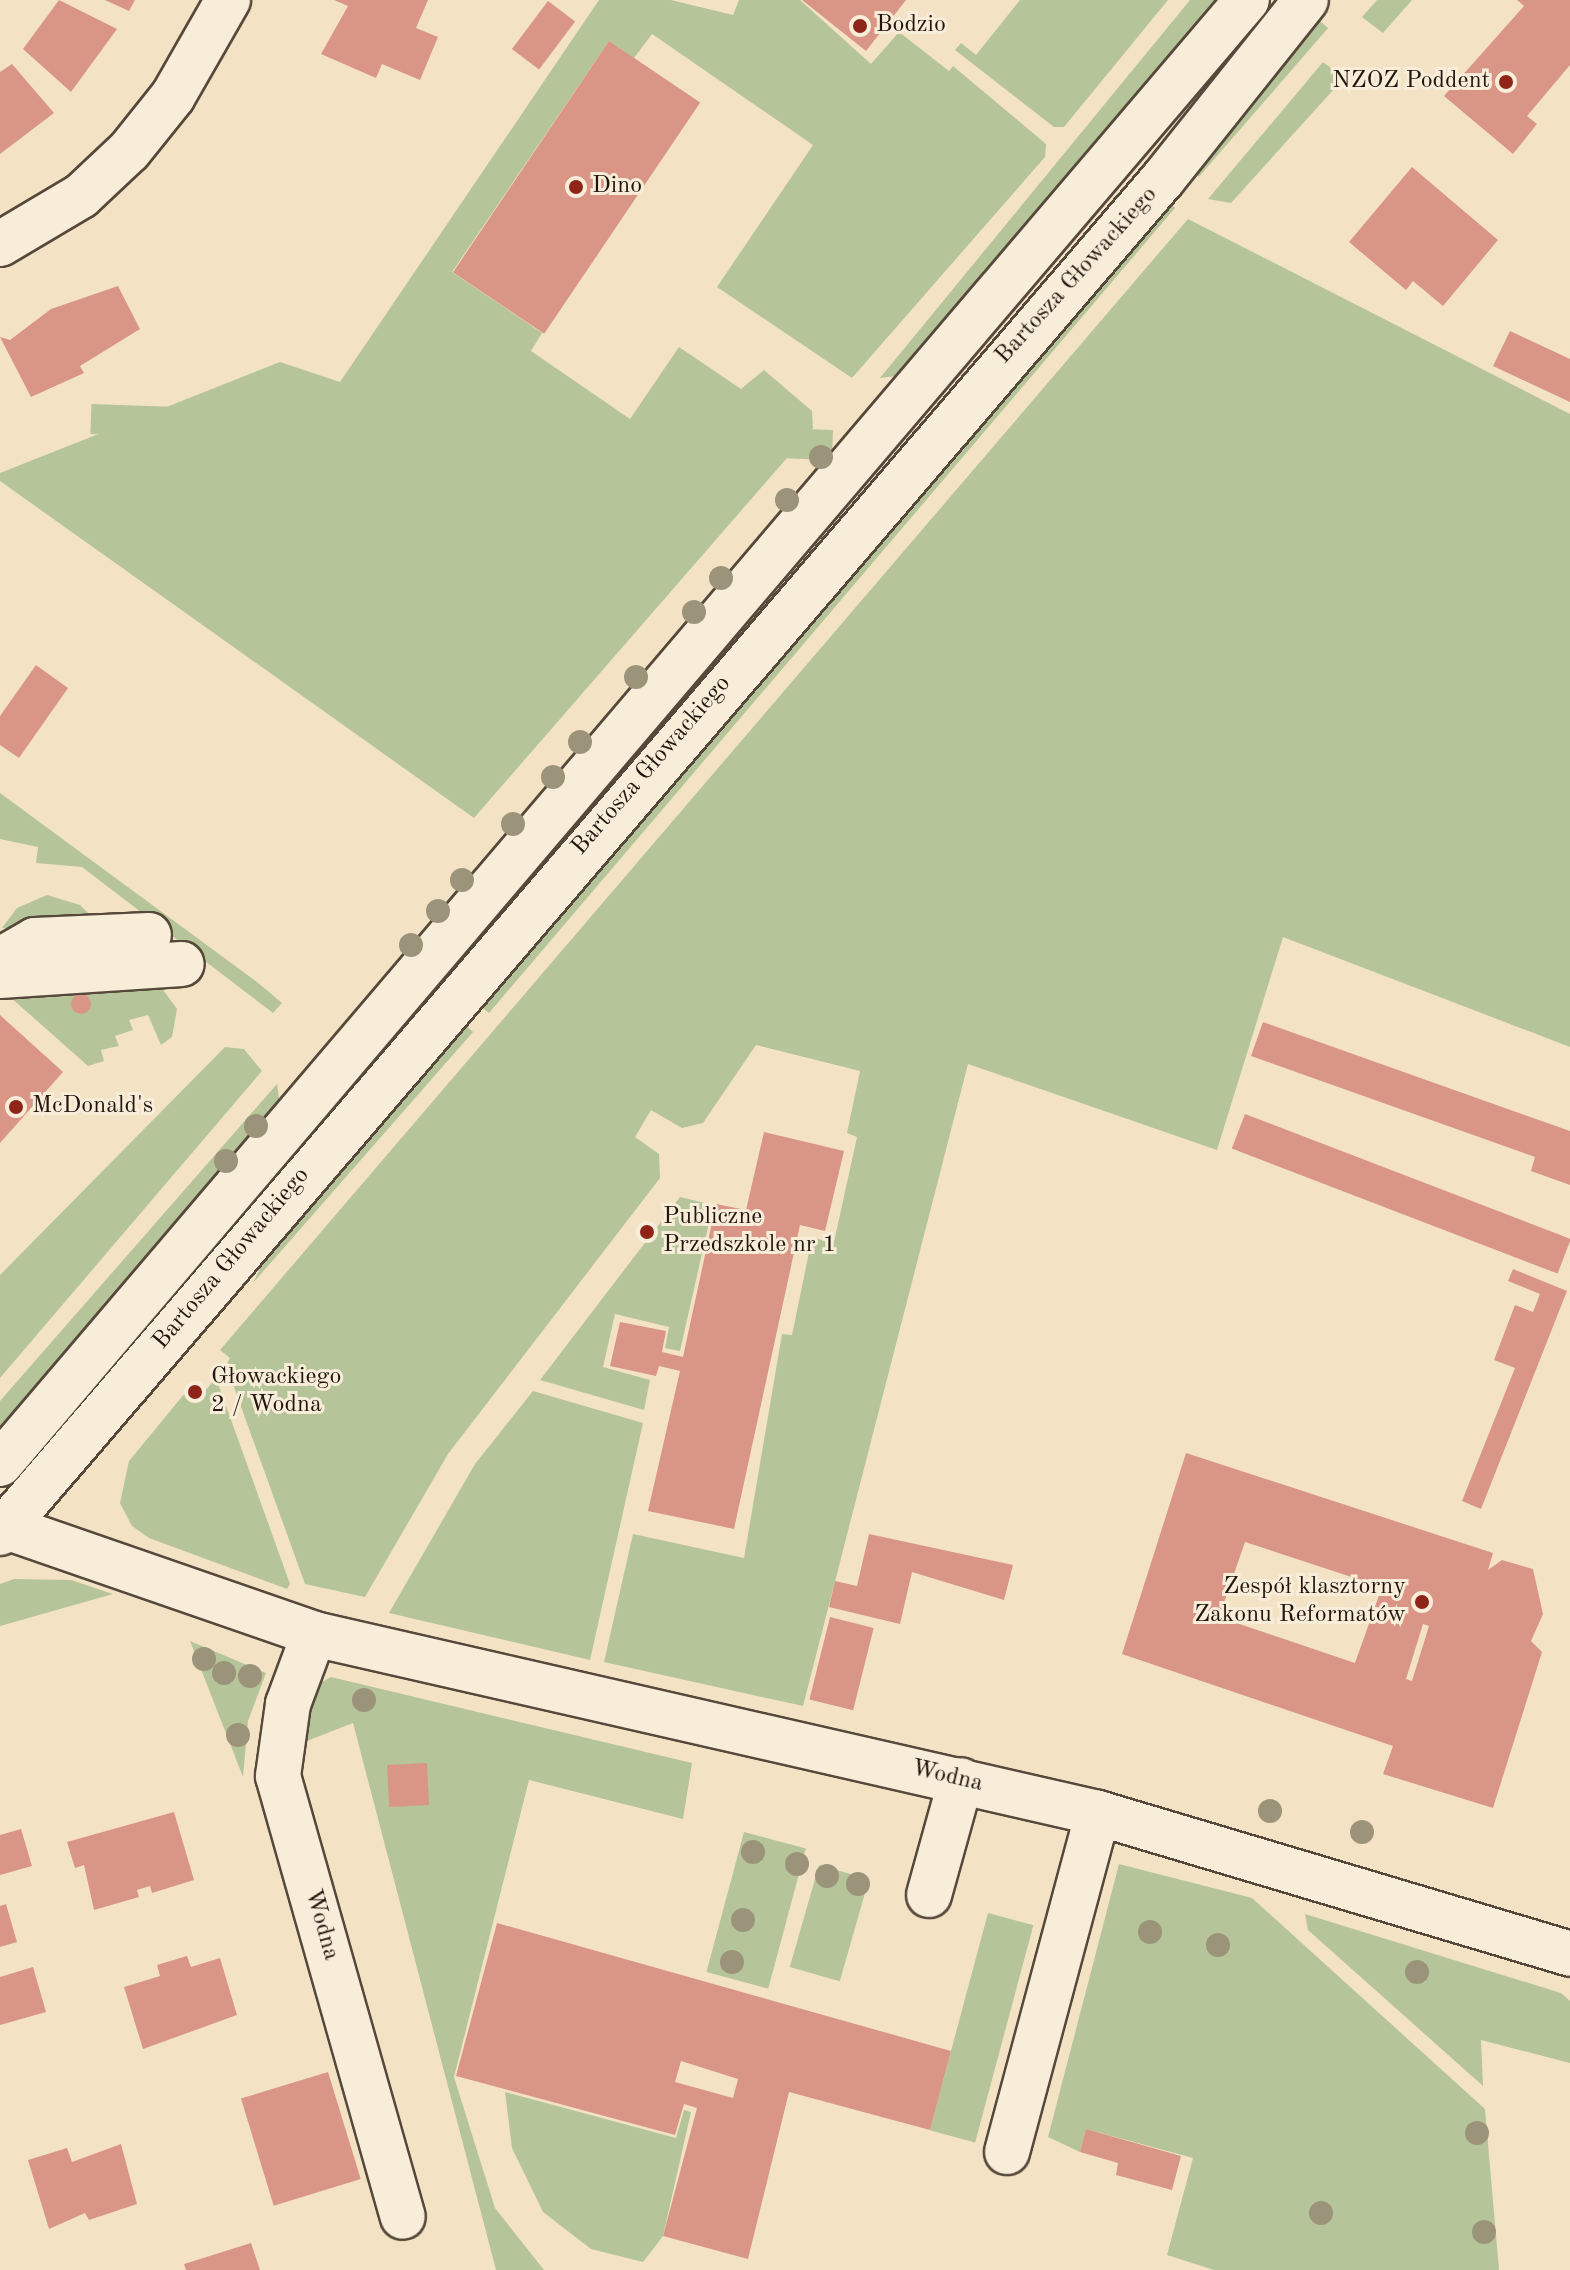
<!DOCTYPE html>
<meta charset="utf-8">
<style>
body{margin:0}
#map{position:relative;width:1570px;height:2270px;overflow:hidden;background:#f3e3c4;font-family:"Old Standard TT",serif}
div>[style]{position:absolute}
.green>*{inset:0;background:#b5c599;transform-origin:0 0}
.building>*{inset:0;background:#d99687;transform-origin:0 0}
.round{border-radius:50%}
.roads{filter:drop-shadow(2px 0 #56483b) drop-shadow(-2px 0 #56483b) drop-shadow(0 2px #56483b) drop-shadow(0 -2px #56483b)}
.minor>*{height:44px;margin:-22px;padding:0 22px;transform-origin:22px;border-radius:22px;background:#f7edd9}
.trees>*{width:24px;height:24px;margin:-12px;border-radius:50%;background:#9c947a}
.dots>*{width:22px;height:22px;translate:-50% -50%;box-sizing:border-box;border:4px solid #f7edd9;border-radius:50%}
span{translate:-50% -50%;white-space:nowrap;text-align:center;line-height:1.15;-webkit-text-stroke:6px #f7edd9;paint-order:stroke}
.poi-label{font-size:24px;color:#21150d}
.left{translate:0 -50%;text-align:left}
.right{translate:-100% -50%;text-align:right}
.street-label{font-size:24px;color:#21150d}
</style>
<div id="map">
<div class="green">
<div style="clip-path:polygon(599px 0,671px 0,733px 15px,739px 0,800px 0,871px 64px,899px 32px,949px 71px,953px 66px,1046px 144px,1045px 157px,852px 378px,717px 287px,813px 145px,652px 34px,634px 58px,609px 41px,452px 272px,542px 333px,531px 351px,630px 419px,679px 347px,741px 389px,764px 370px,812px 411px,813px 428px,474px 818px,0 481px,0 473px,280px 362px,340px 382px)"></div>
<div style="clip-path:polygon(1020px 0,1168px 0,1064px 127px,1054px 127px,955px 50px,961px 43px,976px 55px)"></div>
<div style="clip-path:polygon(1190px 0,1221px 0,904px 375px,880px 378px)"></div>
<div style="clip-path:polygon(1377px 0,1412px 0,1383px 33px,1362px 17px)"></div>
<div style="left:1313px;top:15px;width:20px;height:197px;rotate:41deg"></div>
<div style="clip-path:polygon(1323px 62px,1344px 78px,1231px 203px,1208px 199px)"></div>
<div style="clip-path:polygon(1162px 197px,1175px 208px,489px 1013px,472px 1000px)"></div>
<div style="clip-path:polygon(1188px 219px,1570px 414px,1570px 1047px,1283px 937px,1217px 1150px,968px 1064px,803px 1706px,604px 1662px,633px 1534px,744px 1558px,782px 1334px,792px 1335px,812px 1238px,834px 1242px,857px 1137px,847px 1133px,860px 1071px,756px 1045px,703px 1123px,682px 1128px,651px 1110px,635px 1137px,659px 1154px,660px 1178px,448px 1454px,365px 1597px,305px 1584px,226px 1365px,230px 1358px,220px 1350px)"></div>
<div style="left:833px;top:430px;width:30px;height:742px;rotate:92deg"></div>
<div style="clip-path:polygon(0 793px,257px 982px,282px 1003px,273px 1013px,82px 867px,36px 863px,38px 847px,0 839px)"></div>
<div style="clip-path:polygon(47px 895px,80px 905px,98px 923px,2px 928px,17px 908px)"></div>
<div style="clip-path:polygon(161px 987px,177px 1009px,172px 1037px,161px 1045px,148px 1015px,129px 1020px,133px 1030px,115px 1036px,119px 1046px,101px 1050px,104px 1061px,88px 1066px,0 988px)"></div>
<div style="clip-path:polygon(463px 1023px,473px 1032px,253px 1283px,272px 1244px)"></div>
<div style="clip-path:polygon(225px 1047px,244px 1049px,262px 1071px,0 1378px,0 1275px)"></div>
<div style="clip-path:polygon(277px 1084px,280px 1105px,0 1439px,0 1401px)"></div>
<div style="clip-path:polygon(680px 1197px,713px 1205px,680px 1351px,665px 1348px,669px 1327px,615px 1314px,603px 1367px,650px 1380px,644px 1410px,540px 1380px)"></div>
<div style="clip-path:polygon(216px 1378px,290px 1584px,287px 1589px,149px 1538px,132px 1526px,120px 1503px,129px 1461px,194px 1382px,204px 1392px)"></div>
<div style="clip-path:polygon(533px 1391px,643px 1423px,590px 1660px,389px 1613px,475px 1464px)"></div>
<div style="clip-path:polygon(14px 1579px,71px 1580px,113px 1594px,0 1626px,0 1584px)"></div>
<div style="clip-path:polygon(190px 1641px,266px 1673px,248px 1721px,243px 1777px)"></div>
<div style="clip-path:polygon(331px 1677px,692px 1763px,683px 1819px,529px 1780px,454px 2077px,495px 2208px,544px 2270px,496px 2270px,353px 1723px,299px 1744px,311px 1688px)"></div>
<div style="left:744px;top:1832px;width:64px;height:145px;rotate:15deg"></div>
<div style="clip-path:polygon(1119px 1864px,1252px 1898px,1485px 2109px,1499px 2270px,1214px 2270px,1167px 2255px,1193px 2158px,1086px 2129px,1080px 2152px,1048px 2137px)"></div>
<div style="left:819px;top:1865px;width:52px;height:106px;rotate:16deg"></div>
<div style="left:988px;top:1913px;width:47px;height:225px;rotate:15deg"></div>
<div style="clip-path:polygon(1305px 1914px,1561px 1993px,1570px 2001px,1570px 2063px,1481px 2040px,1483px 2086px,1308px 1930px)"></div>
<div style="clip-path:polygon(505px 2092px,676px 2138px,684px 2110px,691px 2112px,663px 2236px,643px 2262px,591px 2249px,543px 2212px,512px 2148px)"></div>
</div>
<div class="building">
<div style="clip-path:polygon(59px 0,117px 29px,71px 92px,23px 49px)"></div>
<div style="clip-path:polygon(105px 0,135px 0,129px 11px)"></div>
<div style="clip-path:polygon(334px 0,428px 0,416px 28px,438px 37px,420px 80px,382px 64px,376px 78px,321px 54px,348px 6px)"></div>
<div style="clip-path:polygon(802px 0,906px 0,866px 51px)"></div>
<div style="clip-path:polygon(1517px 0,1570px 0,1570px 65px,1527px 116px,1537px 124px,1513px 154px,1444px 96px,1524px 6px)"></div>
<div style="left:548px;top:1px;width:34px;height:60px;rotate:37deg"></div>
<div style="left:609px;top:41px;width:110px;height:279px;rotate:34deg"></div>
<div style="clip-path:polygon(12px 64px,54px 113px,0 154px,0 72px)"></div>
<div style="clip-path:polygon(1412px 167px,1498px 240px,1443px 306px,1413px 281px,1406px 290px,1349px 242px)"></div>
<div style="clip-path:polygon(118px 286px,140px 329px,80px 366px,84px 373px,31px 397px,0 337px,10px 340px,51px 309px)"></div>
<div style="clip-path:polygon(1510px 331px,1570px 359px,1570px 402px,1493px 366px)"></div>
<div style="clip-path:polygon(36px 665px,68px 688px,19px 758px,0 745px,0 716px)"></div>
<div class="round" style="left:71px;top:994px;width:20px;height:20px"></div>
<div style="clip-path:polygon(0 1015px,63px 1072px,0 1143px)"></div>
<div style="clip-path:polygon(1263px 1022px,1570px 1131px,1570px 1185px,1531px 1171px,1535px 1157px,1251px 1056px)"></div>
<div style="left:1245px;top:1114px;width:349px;height:37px;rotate:21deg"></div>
<div style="clip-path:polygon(764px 1132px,844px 1151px,825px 1231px,800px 1225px,734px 1529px,648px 1511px,680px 1371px,659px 1366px,656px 1376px,610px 1366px,620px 1322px,666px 1331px,662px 1352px,683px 1357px,716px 1204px,746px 1210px)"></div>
<div style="clip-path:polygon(1513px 1269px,1567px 1291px,1481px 1509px,1462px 1501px,1515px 1368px,1494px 1360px,1515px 1305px,1533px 1312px,1540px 1294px,1508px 1281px)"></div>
<div style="clip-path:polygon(evenodd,1186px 1453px,1493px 1553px,1488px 1570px,1502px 1560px,1533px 1569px,1543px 1614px,1531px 1641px,1542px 1652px,1493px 1808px,1383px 1774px,1393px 1746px,1122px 1654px,1186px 1453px,1245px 1542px,1382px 1587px,1355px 1663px,1219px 1617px,1245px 1542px,1186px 1453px,1423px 1624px,1429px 1626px,1412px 1681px,1406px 1679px,1423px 1624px)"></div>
<div style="clip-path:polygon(869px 1534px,1013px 1565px,1004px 1600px,912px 1572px,900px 1624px,829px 1607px,835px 1581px,857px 1586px)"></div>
<div style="left:830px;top:1617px;width:45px;height:85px;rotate:14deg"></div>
<div style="left:427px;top:1763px;width:42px;height:40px;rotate:87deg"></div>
<div style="clip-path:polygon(174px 1812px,194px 1880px,152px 1893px,150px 1886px,137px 1890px,139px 1897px,94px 1910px,84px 1865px,75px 1868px,67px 1842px)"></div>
<div style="clip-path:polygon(21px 1829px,32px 1866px,0 1875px,0 1835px)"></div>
<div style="clip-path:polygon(6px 1904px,17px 1942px,0 1947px,0 1906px)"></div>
<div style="clip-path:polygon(evenodd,497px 1923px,951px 2051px,930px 2130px,789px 2092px,748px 2259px,663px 2236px,697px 2108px,684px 2104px,675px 2135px,456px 2076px,497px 1923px,681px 2061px,738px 2079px,733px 2098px,675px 2082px,681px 2061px)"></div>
<div style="clip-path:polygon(187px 1956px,191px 1967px,220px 1958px,237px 2015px,143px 2049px,124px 1987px,160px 1976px,157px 1965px)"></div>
<div style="clip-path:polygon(33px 1967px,46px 2012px,0 2025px,0 1977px)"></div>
<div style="left:328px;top:2072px;width:112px;height:91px;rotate:73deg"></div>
<div style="clip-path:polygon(1086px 2129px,1181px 2156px,1172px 2190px,1116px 2175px,1118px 2163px,1080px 2152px)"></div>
<div style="clip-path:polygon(121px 2144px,137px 2204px,89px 2220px,85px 2213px,49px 2229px,28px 2160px,67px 2148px,72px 2162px)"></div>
<div style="clip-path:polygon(251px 2243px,260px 2270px,186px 2270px,184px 2264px)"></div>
</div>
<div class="roads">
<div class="minor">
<div style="left:0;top:244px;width:94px;rotate:-30.7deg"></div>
<div style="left:81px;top:196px;width:66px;rotate:-43.2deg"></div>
<div style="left:129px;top:151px;width:70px;rotate:-51.3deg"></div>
<div style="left:173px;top:96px;width:111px;rotate:-60.2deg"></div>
<div style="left:0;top:960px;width:40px;rotate:-29.7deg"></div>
<div style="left:35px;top:940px;width:114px;rotate:-2.5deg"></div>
<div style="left:0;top:976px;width:182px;rotate:-3.8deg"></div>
<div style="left:0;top:1464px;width:1923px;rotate:-49.58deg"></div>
<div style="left:0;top:1525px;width:332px;rotate:19.1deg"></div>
<div style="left:314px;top:1634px;width:804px;rotate:12.86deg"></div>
<div style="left:1098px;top:1813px;width:493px;rotate:16.6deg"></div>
<div style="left:0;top:1533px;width:1785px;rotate:-49.34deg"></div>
<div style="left:1163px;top:179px;width:229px;rotate:-51.4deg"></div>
<div style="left:314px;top:1634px;width:75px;rotate:110.4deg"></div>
<div style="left:288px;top:1704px;width:73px;rotate:97.9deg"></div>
<div style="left:278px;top:1776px;width:458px;rotate:74.2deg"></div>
<div style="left:929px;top:1895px;width:119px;rotate:-74.5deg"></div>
<div style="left:1007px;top:2152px;width:351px;rotate:-75deg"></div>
</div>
</div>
<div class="trees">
<div style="left:821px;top:457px"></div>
<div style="left:787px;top:500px"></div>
<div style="left:721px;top:578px"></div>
<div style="left:694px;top:612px"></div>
<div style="left:636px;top:677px"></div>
<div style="left:580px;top:742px"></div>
<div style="left:553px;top:777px"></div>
<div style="left:513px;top:824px"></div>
<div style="left:462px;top:880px"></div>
<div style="left:438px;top:911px"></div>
<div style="left:411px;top:945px"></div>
<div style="left:256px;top:1126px"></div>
<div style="left:226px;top:1161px"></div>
<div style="left:204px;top:1659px"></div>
<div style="left:224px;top:1673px"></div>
<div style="left:250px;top:1676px"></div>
<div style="left:364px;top:1700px"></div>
<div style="left:238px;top:1735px"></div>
<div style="left:1270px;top:1811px"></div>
<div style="left:1362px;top:1832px"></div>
<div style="left:753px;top:1852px"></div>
<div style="left:797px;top:1864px"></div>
<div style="left:827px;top:1876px"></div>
<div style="left:858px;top:1884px"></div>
<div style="left:743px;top:1920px"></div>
<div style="left:1150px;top:1932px"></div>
<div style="left:1218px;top:1945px"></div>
<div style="left:732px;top:1962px"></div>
<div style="left:1417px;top:1972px"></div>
<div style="left:1477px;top:2133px"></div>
<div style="left:1321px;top:2213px"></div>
<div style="left:1484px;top:2232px"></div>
</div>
<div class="dots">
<div style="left:860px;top:26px;background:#8f2418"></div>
<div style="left:1506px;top:82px;background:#8f2418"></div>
<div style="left:576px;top:187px;background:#8f2418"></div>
<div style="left:16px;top:1107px;background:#8f2418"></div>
<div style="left:647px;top:1232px;background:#8f2418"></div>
<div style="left:195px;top:1392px;background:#8f2418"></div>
<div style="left:1422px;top:1602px;background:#8f2418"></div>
</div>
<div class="poi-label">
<span class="left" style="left:876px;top:26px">Bodzio</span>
<span class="right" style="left:1490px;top:82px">NZOZ Poddent</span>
<span class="left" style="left:592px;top:187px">Dino</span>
<span class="left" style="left:32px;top:1107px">McDonald's</span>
<span class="left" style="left:663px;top:1232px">Publiczne<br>Przedszkole nr 1</span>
<span class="left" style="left:211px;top:1392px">Głowackiego<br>2 / Wodna</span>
<span class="right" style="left:1406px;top:1602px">Zespół klasztorny<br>Zakonu Reformatów</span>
</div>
<div class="street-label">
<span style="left:1077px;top:276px;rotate:-48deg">Bartosza Głowackiego</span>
<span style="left:652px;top:766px;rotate:-49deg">Bartosza Głowackiego</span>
<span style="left:232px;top:1259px;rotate:-50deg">Bartosza Głowackiego</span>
<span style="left:947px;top:1777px;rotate:13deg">Wodna</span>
<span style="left:321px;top:1925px;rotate:74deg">Wodna</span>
</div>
</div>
